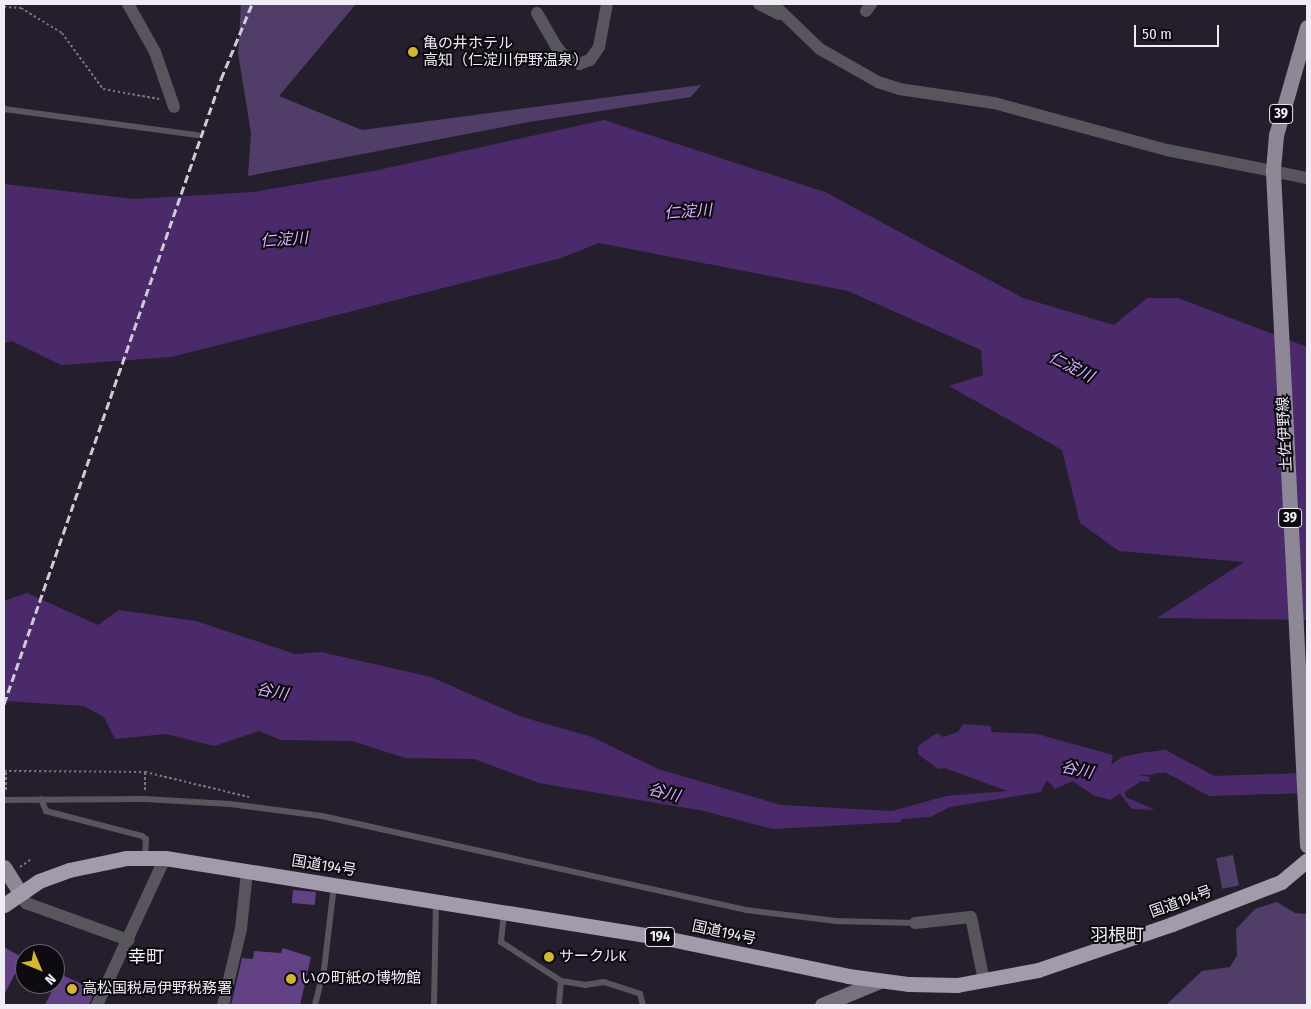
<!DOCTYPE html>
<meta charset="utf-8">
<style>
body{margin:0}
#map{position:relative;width:1311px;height:1009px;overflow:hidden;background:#251f2d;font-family:"Fira Sans Condensed","Noto Sans JP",sans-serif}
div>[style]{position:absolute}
.green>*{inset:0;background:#513e68;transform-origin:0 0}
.water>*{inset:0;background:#4b2a6b}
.river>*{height:20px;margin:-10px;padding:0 10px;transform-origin:10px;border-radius:10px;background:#4b2a6b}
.building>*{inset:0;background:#624184;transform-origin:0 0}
.path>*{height:2px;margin-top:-1px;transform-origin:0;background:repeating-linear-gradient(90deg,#7a7581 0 2.5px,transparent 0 5px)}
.lane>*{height:6px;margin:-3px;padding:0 3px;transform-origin:3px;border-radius:3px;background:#58555c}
.street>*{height:12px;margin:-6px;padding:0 6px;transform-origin:6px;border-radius:6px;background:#58555c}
.secondary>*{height:15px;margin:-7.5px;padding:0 7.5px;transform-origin:7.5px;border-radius:7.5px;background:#76717d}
.primary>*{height:15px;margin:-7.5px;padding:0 7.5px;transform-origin:7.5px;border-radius:7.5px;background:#8d8796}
.highway>*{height:15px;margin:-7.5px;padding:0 7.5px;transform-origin:7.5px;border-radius:7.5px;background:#a29bac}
.rail>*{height:3px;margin-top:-1.5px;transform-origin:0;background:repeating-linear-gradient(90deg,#cec9d4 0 8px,transparent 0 12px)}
.dots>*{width:14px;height:14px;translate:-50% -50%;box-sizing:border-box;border:2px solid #0d0a10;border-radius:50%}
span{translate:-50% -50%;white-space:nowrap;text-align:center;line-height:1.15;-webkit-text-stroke:4px #0d0a10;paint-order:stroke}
.shield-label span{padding:1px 4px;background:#0d0a10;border:1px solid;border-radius:4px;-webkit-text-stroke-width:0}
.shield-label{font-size:14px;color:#f0ecf6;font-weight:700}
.poi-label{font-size:15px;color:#f0ecf6}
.left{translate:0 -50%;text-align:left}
.street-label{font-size:15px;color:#f0ecf6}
.water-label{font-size:16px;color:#d2affd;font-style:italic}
.quarter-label{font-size:18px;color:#f0ecf6}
.frame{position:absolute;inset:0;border:5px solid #f0ecf6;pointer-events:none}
.north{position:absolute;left:15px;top:944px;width:50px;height:50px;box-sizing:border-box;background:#0d0a10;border:1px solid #68646c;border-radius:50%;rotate:135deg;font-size:14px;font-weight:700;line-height:20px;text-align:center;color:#f0ecf6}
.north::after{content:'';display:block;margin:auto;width:18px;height:22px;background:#d4b535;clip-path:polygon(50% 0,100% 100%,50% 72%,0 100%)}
.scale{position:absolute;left:1134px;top:25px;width:85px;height:22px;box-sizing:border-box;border:2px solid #f0ecf6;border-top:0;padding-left:6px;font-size:15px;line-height:18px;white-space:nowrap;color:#f0ecf6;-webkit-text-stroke:4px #0d0a10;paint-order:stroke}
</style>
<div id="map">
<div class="green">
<div style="clip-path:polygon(241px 4px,356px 4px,279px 96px,362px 130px,701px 85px,691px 97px,529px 122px,248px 176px,251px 133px,238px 53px)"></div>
<div style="left:1233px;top:855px;width:31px;height:17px;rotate:79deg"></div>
<div style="clip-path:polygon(1277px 902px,1295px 913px,1307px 914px,1307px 1005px,1166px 1005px,1202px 971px,1230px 967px,1237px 955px,1236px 929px,1255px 909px)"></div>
</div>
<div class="water">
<div style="clip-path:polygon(604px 120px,825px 192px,1023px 298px,1114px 325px,1147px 298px,1178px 298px,1307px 347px,1307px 620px,1157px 618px,1244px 562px,1119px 551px,1080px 523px,1062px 450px,949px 386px,983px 375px,981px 350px,848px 291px,599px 243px,561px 258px,171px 357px,61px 365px,12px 341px,4px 343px,4px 184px,134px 199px,254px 192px,374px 171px)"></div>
<div style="clip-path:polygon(27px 593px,98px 625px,119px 610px,196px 621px,295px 654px,321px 652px,431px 677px,522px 717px,592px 737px,658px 769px,781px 805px,892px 811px,946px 796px,1007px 791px,945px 768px,938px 769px,918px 754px,918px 746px,937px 733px,943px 737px,958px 732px,963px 724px,991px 726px,991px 732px,1037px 734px,1113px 755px,1111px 765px,1122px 757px,1146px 752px,1157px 751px,1178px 758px,1170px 772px,1138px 775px,1150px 777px,1149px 782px,1141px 781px,1125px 792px,1126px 797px,1155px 810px,1132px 809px,1120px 794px,1110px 800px,1093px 795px,1073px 781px,1055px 789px,1047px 780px,1041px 792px,950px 807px,930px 817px,901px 819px,902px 822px,773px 829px,704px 811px,539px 783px,474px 759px,405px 758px,352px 741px,281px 740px,259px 731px,214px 746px,166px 734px,115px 739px,104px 717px,84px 706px,4px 701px,4px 601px)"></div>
</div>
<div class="river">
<div style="left:1149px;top:765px;width:15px;rotate:-20deg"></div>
<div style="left:1163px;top:760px;width:55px;rotate:28deg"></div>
<div style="left:1212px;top:786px;width:95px;rotate:-1.8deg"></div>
</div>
<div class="building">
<div style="left:293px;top:890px;width:23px;height:13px;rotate:5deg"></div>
<div style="clip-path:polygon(4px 947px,23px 958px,4px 995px)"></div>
<div style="clip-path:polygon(283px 948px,311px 957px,300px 1005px,231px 1005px,242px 958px,253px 959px,254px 951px,281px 953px)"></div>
<div style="clip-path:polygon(60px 974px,95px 990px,89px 1005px,45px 1005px)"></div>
</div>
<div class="path">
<div style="left:4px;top:7px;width:17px;rotate:3deg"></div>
<div style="left:21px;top:8px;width:48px;rotate:31.4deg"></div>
<div style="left:62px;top:33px;width:69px;rotate:53.8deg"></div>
<div style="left:103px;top:89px;width:57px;rotate:10.1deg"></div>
<div style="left:4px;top:771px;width:141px;rotate:0.4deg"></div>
<div style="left:145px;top:772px;width:107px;rotate:13.5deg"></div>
<div style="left:6px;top:790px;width:19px;rotate:-90deg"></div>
<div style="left:145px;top:790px;width:18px;rotate:-90deg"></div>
<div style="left:20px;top:867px;width:14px;rotate:-36deg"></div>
</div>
<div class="lane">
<div style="left:4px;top:109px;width:195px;rotate:7.7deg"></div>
<div style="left:41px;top:799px;width:13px;rotate:67deg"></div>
<div style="left:46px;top:811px;width:99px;rotate:14.6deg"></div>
<div style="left:142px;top:836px;width:5px;rotate:37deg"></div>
<div style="left:146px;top:839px;width:18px;rotate:93deg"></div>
<div style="left:4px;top:800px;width:141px;rotate:-0.4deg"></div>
<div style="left:145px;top:799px;width:85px;rotate:3.4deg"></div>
<div style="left:230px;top:804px;width:93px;rotate:7.4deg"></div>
<div style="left:322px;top:816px;width:434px;rotate:12.5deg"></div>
<div style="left:746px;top:910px;width:91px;rotate:7deg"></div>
<div style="left:836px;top:921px;width:79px;rotate:1.5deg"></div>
<div style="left:504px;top:913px;width:29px;rotate:96deg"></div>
<div style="left:501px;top:942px;width:72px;rotate:33deg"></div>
<div style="left:561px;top:981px;width:24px;rotate:95deg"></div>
<div style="left:561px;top:981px;width:24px;rotate:9deg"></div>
<div style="left:585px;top:985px;width:19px;rotate:-9deg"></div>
<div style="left:604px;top:982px;width:38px;rotate:18deg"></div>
<div style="left:640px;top:994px;width:11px;rotate:75deg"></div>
<div style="left:315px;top:1005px;width:36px;rotate:-76deg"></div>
<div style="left:324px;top:970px;width:86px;rotate:-83.3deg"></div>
<div style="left:434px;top:1005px;width:103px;rotate:-88.9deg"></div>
</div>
<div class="street">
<div style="left:128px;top:4px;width:55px;rotate:60.6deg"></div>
<div style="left:155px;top:52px;width:58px;rotate:70.9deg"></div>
<div style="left:759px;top:4px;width:22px;rotate:27deg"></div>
<div style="left:773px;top:4px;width:65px;rotate:43.8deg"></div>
<div style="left:820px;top:49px;width:67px;rotate:29.6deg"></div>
<div style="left:878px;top:82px;width:22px;rotate:18deg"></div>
<div style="left:899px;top:89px;width:96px;rotate:8.4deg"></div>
<div style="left:994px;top:103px;width:179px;rotate:15.2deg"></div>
<div style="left:1167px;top:150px;width:143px;rotate:11.3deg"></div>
<div style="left:866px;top:11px;width:9px;rotate:-54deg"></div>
<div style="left:537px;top:13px;width:38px;rotate:60deg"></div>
<div style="left:556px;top:46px;width:17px;rotate:50deg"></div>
<div style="left:567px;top:59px;width:13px;rotate:23deg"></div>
<div style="left:579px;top:64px;width:12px;rotate:-20deg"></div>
<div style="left:590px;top:60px;width:16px;rotate:-55deg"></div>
<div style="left:599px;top:47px;width:44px;rotate:-79.5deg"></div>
<div style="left:20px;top:893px;width:12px;rotate:59deg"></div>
<div style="left:26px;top:903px;width:109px;rotate:19.9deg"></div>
<div style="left:915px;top:923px;width:56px;rotate:-6.1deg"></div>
<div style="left:971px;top:917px;width:65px;rotate:78.5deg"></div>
<div style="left:97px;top:1005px;width:162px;rotate:-65.2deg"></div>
<div style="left:223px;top:1005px;width:78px;rotate:-76.7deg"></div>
<div style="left:241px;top:929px;width:57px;rotate:-84deg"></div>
</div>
<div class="secondary">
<div style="left:822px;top:1005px;width:63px;rotate:-22.5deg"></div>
</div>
<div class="primary">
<div style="left:1307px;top:27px;width:112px;rotate:106deg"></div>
<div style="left:1276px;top:135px;width:37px;rotate:95deg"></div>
<div style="left:1273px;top:172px;width:674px;rotate:87.11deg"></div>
<div style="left:4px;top:867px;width:31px;rotate:58deg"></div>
</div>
<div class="highway">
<div style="left:4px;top:905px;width:42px;rotate:-34.4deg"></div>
<div style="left:39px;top:881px;width:32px;rotate:-20deg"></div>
<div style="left:69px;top:870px;width:58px;rotate:-11.9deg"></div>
<div style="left:126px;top:858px;width:39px"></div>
<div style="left:165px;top:858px;width:511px;rotate:9.11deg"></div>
<div style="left:670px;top:939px;width:182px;rotate:11.7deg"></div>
<div style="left:848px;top:976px;width:62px;rotate:7.5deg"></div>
<div style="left:909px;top:984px;width:48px;rotate:1.2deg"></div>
<div style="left:957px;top:985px;width:82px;rotate:-10.5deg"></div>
<div style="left:1038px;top:970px;width:142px;rotate:-18.9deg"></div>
<div style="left:1172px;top:924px;width:117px;rotate:-21.1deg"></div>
<div style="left:1281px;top:882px;width:34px;rotate:-40deg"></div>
</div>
<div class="rail">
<div style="left:4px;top:704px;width:662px;rotate:-70.85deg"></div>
<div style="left:221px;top:79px;width:81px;rotate:-67.5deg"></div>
</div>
<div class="dots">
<div style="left:413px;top:52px;background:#d4b535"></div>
<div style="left:549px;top:957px;background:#d4b535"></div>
<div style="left:291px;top:979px;background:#d4b535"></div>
<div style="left:72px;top:989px;background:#d4b535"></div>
</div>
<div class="shield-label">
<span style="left:1281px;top:114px">39</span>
<span style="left:1290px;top:518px">39</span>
<span style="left:660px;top:937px">194</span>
</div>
<div class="poi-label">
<span class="left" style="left:423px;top:52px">亀の井ホテル<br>高知（仁淀川伊野温泉）</span>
<span class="left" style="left:559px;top:957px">サークルK</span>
<span class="left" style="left:301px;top:979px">いの町紙の博物館</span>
<span class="left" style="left:82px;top:989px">高松国税局伊野税務署</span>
</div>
<div class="street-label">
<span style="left:1285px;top:434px;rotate:-93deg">土佐伊野線</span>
<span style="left:324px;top:866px;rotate:9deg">国道194号</span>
<span style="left:1181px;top:902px;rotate:-20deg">国道194号</span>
<span style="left:724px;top:933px;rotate:12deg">国道194号</span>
</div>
<div class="water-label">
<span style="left:688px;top:212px;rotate:-4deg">仁淀川</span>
<span style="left:284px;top:240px;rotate:-4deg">仁淀川</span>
<span style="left:1071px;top:367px;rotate:27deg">仁淀川</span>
<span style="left:272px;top:692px;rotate:11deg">谷川</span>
<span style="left:1077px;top:770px;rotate:12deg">谷川</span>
<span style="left:664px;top:793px;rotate:14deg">谷川</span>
</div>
<div class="quarter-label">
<span style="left:1117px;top:935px">羽根町</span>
<span style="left:146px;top:957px">幸町</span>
</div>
<div class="frame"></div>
<div class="north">N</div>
<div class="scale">50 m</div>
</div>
